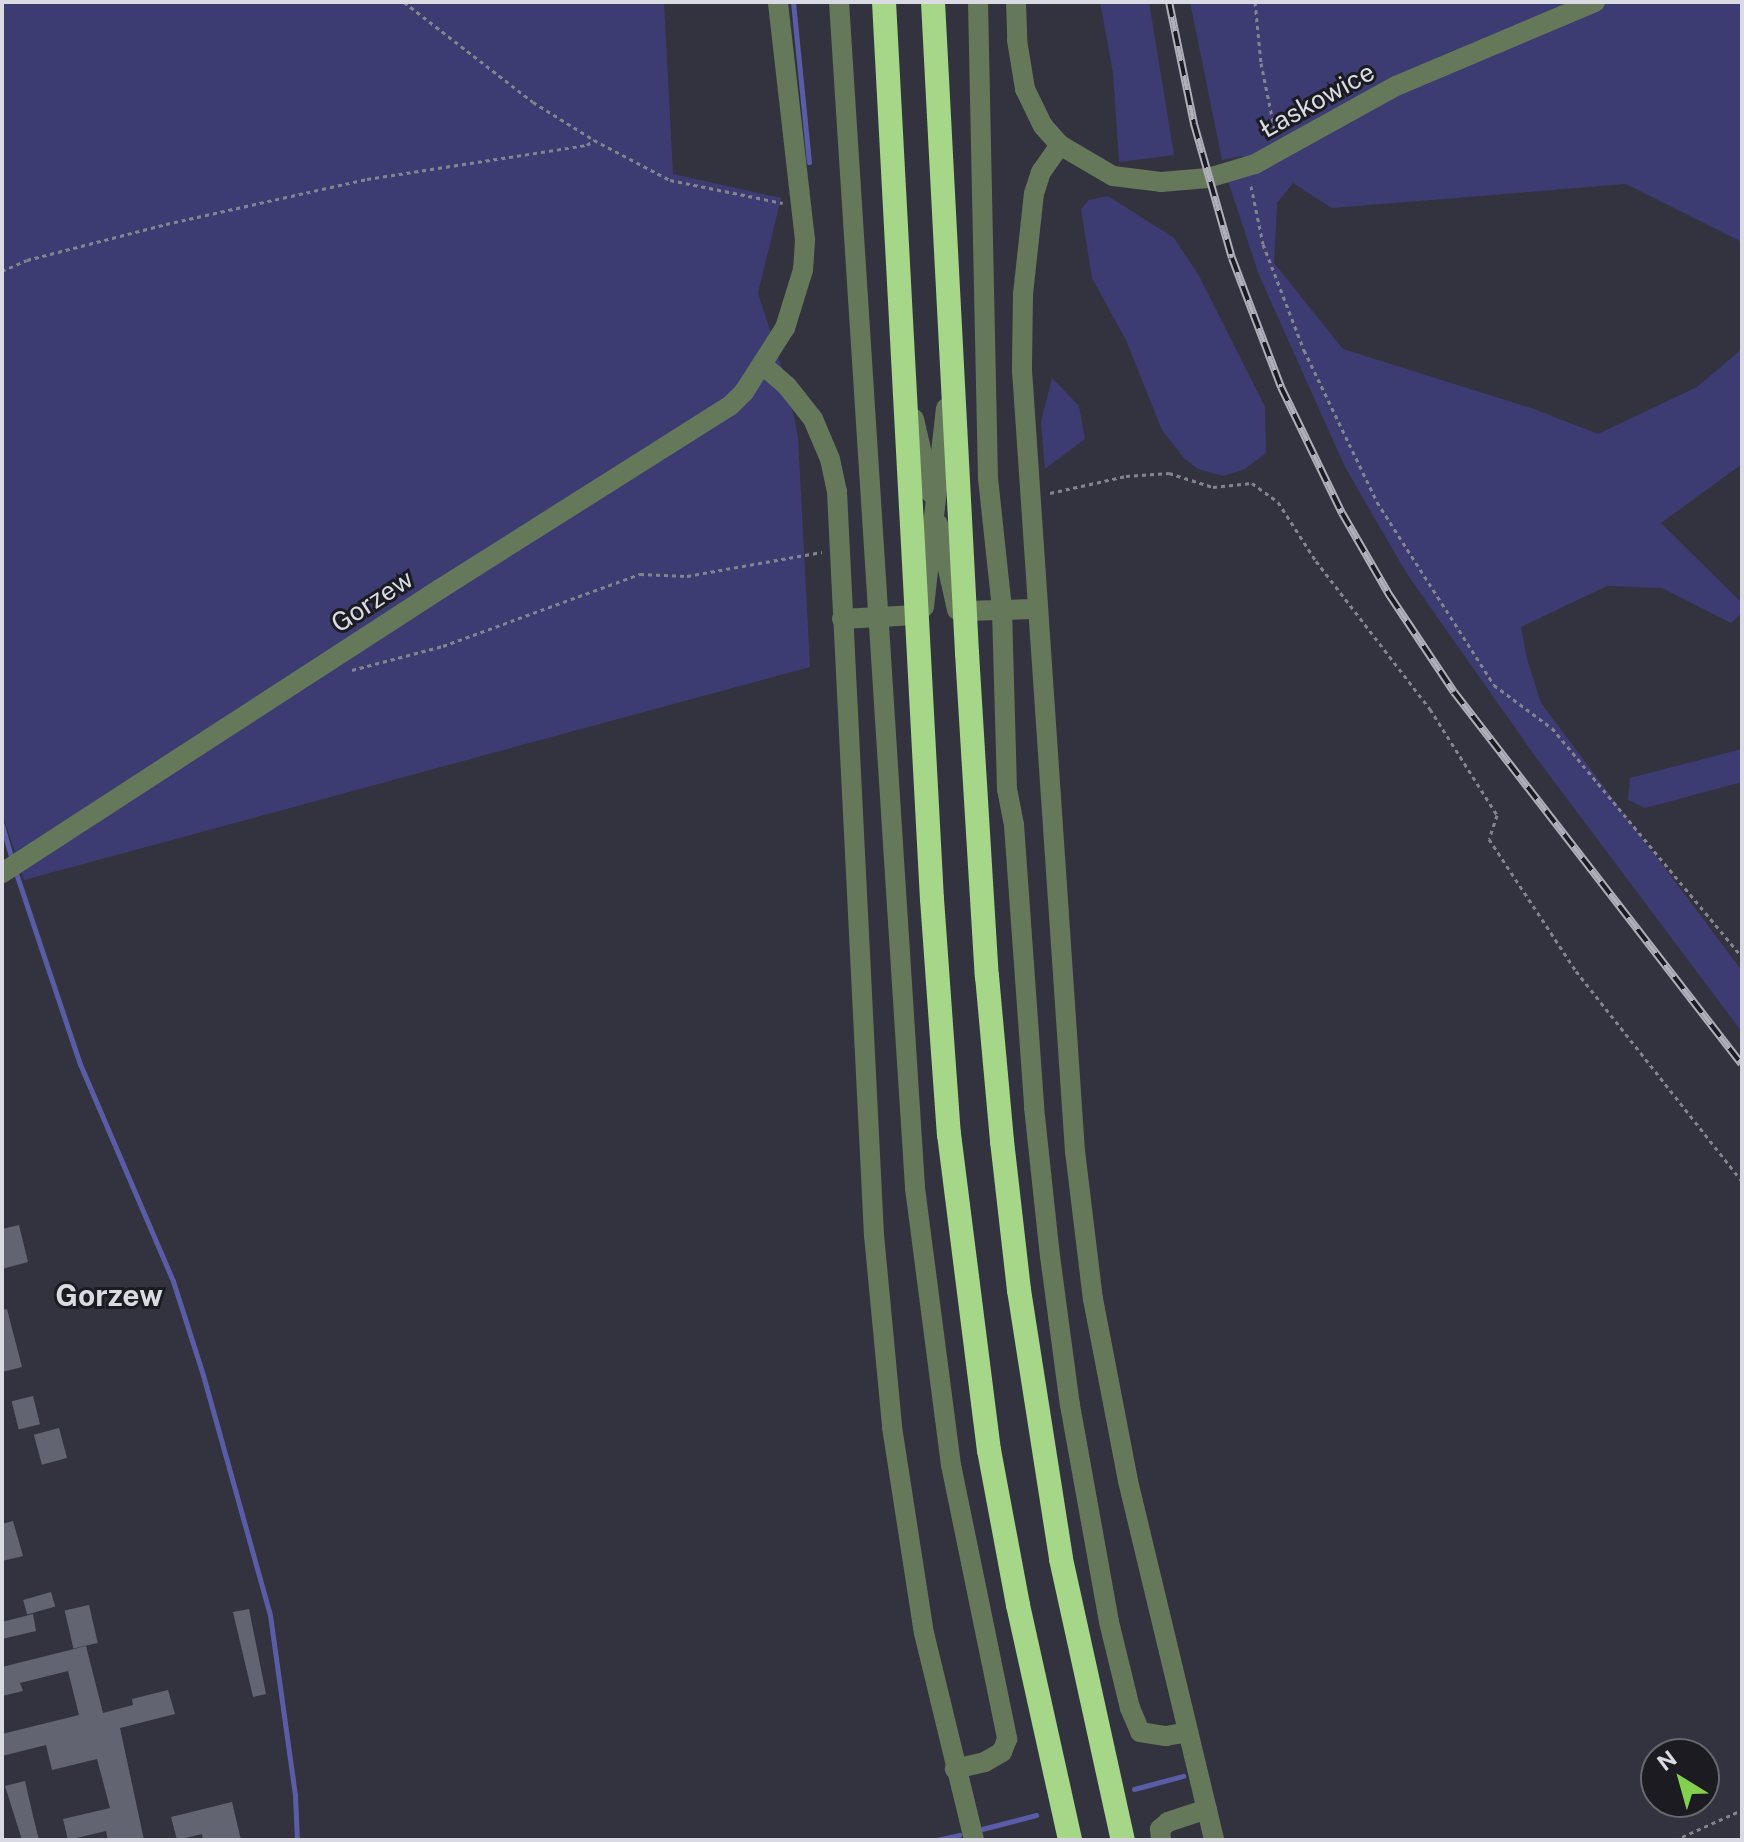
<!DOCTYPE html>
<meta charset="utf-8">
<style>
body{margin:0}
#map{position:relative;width:1744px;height:1842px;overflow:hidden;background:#32333f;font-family:"Public Sans",sans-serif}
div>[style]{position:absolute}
.green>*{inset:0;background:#3c3c73}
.stream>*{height:5px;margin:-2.5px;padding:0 2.5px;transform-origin:2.5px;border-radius:2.5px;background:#5b5ca6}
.building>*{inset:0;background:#626471;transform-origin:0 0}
.path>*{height:3px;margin-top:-1.5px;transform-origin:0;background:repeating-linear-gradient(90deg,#83848e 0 4px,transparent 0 8px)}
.minor>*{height:20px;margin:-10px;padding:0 10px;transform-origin:10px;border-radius:10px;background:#65795a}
.highway>*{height:24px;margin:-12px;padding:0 12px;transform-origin:12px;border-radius:12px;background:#a6d789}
.rail>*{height:8px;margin-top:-4px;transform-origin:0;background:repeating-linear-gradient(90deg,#1b1b21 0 15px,#aeafb8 0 30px);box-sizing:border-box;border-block:2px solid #aeafb8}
span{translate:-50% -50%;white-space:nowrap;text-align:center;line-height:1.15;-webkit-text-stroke:6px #1b1b21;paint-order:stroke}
.street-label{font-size:26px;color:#d9dae2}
.quarter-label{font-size:30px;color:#d9dae2;font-weight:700}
.frame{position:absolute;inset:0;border:4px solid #d9dae2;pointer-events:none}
.north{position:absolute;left:1640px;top:1738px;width:80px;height:80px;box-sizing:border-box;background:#1b1b21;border:2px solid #67676e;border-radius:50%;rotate:323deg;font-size:22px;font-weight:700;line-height:32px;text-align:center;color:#d9dae2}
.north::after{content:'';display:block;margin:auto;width:28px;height:36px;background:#83d04e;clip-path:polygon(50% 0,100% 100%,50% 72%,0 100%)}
</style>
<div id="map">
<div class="green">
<div style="clip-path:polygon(2px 2px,664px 2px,673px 174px,781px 198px,758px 293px,787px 384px,798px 437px,810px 667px,24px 880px,2px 813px)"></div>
<div style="clip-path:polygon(1100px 2px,1149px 2px,1174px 155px,1119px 162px,1113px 73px)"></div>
<div style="clip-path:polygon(1190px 2px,1742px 2px,1742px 242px,1626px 184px,1332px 208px,1293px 183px,1277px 203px,1274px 263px,1343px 349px,1534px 409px,1598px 434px,1697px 387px,1742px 349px,1742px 464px,1661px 523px,1742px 603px,1742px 613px,1731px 623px,1662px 588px,1607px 586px,1521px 627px,1527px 659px,1541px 703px,1742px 971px,1742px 1032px,1535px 756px,1407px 574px,1345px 467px,1259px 275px,1228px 181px,1245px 160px,1242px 156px,1222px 160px)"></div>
<div style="clip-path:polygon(1108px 196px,1174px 238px,1198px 274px,1265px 407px,1266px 453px,1245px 469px,1223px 476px,1198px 469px,1184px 458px,1162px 430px,1126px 340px,1092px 278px,1081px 209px,1089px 200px)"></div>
<div style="clip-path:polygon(1052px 378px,1079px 406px,1085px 439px,1045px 469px,1041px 422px)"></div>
<div style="clip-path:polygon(1742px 749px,1742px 782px,1645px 808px,1628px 800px,1630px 778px)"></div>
</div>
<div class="stream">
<div style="left:793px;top:2px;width:161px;rotate:84.3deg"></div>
<div style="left:2px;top:825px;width:37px;rotate:74deg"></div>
<div style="left:15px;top:870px;width:205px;rotate:71.5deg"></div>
<div style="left:80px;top:1064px;width:236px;rotate:66.8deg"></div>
<div style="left:173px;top:1281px;width:99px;rotate:72.3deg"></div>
<div style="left:203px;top:1375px;width:249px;rotate:74.4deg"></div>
<div style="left:270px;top:1615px;width:182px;rotate:82.1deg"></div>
<div style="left:295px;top:1795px;width:45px;rotate:87.5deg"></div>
<div style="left:1134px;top:1789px;width:51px;rotate:-14.9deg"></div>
<div style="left:982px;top:1829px;width:56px;rotate:-14.5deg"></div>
<div style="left:937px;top:1840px;width:23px;rotate:-13deg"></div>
</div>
<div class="building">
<div style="clip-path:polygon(19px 1225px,28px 1262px,2px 1269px,2px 1229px)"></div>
<div style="clip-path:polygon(7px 1309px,22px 1367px,2px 1372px,2px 1310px)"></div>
<div style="left:33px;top:1396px;width:29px;height:22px;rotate:76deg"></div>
<div style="left:59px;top:1428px;width:31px;height:26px;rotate:75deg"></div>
<div style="clip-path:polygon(13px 1521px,23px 1556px,2px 1561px,2px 1524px)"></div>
<div style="left:51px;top:1592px;width:15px;height:29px;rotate:74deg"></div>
<div style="left:89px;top:1605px;width:39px;height:25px;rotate:77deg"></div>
<div style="clip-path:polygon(249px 1609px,266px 1694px,253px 1697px,233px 1612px)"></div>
<div style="clip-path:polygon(33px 1614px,36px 1631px,2px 1639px,2px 1622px)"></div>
<div style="clip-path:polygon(86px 1646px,103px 1713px,133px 1705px,132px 1699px,168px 1690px,175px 1714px,120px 1728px,144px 1840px,108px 1840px,106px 1831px,68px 1840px,63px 1819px,110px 1808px,97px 1759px,52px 1770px,46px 1745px,2px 1756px,2px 1734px,79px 1715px,68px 1671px,20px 1683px,23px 1691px,2px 1696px,2px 1667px)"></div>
<div style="clip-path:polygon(25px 1781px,33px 1816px,39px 1840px,22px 1840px,5px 1786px)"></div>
<div style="clip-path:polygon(232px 1802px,241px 1840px,203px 1840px,202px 1834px,177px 1840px,171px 1817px)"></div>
</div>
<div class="path">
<div style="left:404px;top:2px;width:163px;rotate:37.8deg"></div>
<div style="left:533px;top:102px;width:72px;rotate:31.9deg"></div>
<div style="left:594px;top:140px;width:86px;rotate:27.8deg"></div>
<div style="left:670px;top:180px;width:115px;rotate:11.5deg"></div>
<div style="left:1255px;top:2px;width:61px;rotate:84.4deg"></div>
<div style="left:1261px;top:63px;width:70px;rotate:78.5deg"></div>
<div style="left:1251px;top:186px;width:59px;rotate:78.3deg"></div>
<div style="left:1263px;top:244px;width:114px;rotate:68.9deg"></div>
<div style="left:1304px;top:350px;width:169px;rotate:64.3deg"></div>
<div style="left:1377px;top:502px;width:217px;rotate:57.4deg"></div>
<div style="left:1494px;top:685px;width:72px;rotate:36.6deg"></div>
<div style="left:1552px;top:728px;width:298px;rotate:50.3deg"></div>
<div style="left:2px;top:271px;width:27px;rotate:-24deg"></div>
<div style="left:27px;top:260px;width:144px;rotate:-14.5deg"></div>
<div style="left:166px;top:224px;width:206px;rotate:-12.6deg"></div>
<div style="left:367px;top:179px;width:223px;rotate:-8.8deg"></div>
<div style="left:587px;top:145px;width:9px;rotate:-36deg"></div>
<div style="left:1050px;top:493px;width:78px;rotate:-12.6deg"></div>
<div style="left:1126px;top:476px;width:43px;rotate:-4deg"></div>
<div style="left:1169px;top:473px;width:46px;rotate:17.7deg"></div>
<div style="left:1213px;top:487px;width:39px;rotate:-6deg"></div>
<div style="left:1252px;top:483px;width:32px;rotate:36deg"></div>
<div style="left:1278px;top:502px;width:70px;rotate:57.2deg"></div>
<div style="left:1316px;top:561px;width:187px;rotate:52.4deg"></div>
<div style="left:1430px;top:709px;width:125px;rotate:57.7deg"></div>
<div style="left:1497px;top:815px;width:25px;rotate:108deg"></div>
<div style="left:1489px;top:839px;width:158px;rotate:56.6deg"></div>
<div style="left:1576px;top:971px;width:268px;rotate:51.7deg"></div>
<div style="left:352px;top:670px;width:94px;rotate:-14.8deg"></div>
<div style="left:443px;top:646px;width:210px;rotate:-20.1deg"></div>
<div style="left:640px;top:574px;width:47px;rotate:2.4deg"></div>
<div style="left:687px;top:576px;width:137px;rotate:-10.1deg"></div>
<div style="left:1675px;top:1840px;width:73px;rotate:-24.1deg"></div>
</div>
<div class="minor">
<div style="left:839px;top:2px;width:1188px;rotate:86.33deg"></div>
<div style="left:915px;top:1188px;width:279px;rotate:82.6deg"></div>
<div style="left:951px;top:1465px;width:280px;rotate:78.4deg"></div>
<div style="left:1007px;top:1739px;width:14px;rotate:111deg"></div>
<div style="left:1002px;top:1752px;width:20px;rotate:150deg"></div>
<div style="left:985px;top:1762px;width:31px;rotate:167deg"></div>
<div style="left:978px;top:2px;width:476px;rotate:88.8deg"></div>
<div style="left:988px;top:478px;width:133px;rotate:83.9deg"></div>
<div style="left:1002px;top:610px;width:179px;rotate:88.4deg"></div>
<div style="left:1007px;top:789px;width:37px;rotate:79deg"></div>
<div style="left:1014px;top:825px;width:283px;rotate:85.9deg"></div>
<div style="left:1034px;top:1107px;width:150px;rotate:83.9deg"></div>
<div style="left:1050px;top:1256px;width:150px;rotate:82.4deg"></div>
<div style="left:1070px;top:1405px;width:220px;rotate:79.8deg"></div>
<div style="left:1109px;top:1622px;width:89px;rotate:76.3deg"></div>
<div style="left:1130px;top:1708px;width:26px;rotate:67deg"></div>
<div style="left:1140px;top:1732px;width:26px;rotate:9deg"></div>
<div style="left:1166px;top:1736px;width:22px;rotate:-10deg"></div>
<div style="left:1016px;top:2px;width:38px;rotate:88deg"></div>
<div style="left:1017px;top:40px;width:50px;rotate:80.7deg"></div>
<div style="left:1025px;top:89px;width:41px;rotate:64.1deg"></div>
<div style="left:1043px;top:126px;width:25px;rotate:48deg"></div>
<div style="left:1060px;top:145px;width:61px;rotate:30.3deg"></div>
<div style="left:1113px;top:176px;width:48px;rotate:7.1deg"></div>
<div style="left:1161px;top:182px;width:47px;rotate:-4.9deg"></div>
<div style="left:1208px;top:178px;width:49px;rotate:-16.6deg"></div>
<div style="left:1255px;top:164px;width:161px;rotate:-29deg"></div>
<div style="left:1396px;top:86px;width:216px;rotate:-22.9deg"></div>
<div style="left:1060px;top:145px;width:33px;rotate:125deg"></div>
<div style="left:1041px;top:172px;width:22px;rotate:108deg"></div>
<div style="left:1034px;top:193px;width:102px;rotate:96.2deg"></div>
<div style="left:1023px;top:294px;width:76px;rotate:90.8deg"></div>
<div style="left:1022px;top:370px;width:783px;rotate:86.12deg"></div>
<div style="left:1075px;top:1151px;width:149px;rotate:83.1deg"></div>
<div style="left:1093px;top:1299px;width:185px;rotate:79.1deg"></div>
<div style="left:1128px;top:1481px;width:369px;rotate:76.5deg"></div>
<div style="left:764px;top:366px;width:30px;rotate:41deg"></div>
<div style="left:787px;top:386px;width:42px;rotate:51.8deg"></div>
<div style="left:813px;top:419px;width:43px;rotate:67deg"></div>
<div style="left:830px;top:459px;width:34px;rotate:78deg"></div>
<div style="left:837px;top:492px;width:744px;rotate:87.15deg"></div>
<div style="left:874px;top:1235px;width:193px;rotate:84.6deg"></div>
<div style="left:892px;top:1427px;width:208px;rotate:81.2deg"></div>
<div style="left:924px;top:1633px;width:213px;rotate:76.4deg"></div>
<div style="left:914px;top:419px;width:76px;rotate:77.1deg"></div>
<div style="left:938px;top:524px;width:88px;rotate:77.5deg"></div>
<div style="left:924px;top:607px;width:200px;rotate:-83.7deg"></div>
<div style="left:965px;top:611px;width:72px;rotate:-1.6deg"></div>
<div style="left:842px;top:619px;width:74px;rotate:-3.1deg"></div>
<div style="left:2px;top:873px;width:522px;rotate:-32.96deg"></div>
<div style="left:440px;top:589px;width:343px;rotate:-32.3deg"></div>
<div style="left:730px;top:406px;width:20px;rotate:-45deg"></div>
<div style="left:744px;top:392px;width:76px;rotate:-57.4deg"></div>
<div style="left:785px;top:328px;width:61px;rotate:-72.8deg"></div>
<div style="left:803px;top:270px;width:30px;rotate:-86deg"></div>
<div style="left:805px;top:240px;width:240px;rotate:-96.5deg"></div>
<div style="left:1161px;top:1840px;width:11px;rotate:-95deg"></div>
<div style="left:1160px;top:1829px;width:11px;rotate:-41deg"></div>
<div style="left:1168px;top:1822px;width:41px;rotate:-18.4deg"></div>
</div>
<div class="highway">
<div style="left:884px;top:2px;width:898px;rotate:86.94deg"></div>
<div style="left:932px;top:899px;width:236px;rotate:85.9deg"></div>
<div style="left:949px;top:1134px;width:319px;rotate:82.8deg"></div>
<div style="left:989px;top:1450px;width:158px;rotate:79.4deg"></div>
<div style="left:1018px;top:1605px;width:241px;rotate:77.5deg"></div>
<div style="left:933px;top:2px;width:652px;rotate:87.01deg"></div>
<div style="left:967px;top:653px;width:324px;rotate:86.5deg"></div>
<div style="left:987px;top:976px;width:166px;rotate:84.8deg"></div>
<div style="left:1002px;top:1141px;width:150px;rotate:83.5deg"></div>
<div style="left:1019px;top:1290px;width:272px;rotate:81.1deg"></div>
<div style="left:1061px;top:1559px;width:288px;rotate:77.6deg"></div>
</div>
<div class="rail">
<div style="left:1169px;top:2px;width:125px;rotate:78.4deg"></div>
<div style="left:1194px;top:124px;width:139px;rotate:74.2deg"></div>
<div style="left:1232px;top:258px;width:138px;rotate:69.2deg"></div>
<div style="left:1281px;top:387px;width:140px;rotate:64.2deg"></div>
<div style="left:1342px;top:513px;width:96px;rotate:60deg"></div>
<div style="left:1390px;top:596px;width:115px;rotate:56.3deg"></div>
<div style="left:1454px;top:692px;width:470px;rotate:52.3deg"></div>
</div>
<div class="street-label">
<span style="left:1317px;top:100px;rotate:-29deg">Łaskowice</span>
<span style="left:372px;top:601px;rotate:-33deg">Gorzew</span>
</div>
<div class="quarter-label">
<span style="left:109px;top:1295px">Gorzew</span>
</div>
<div class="frame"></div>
<div class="north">N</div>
</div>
